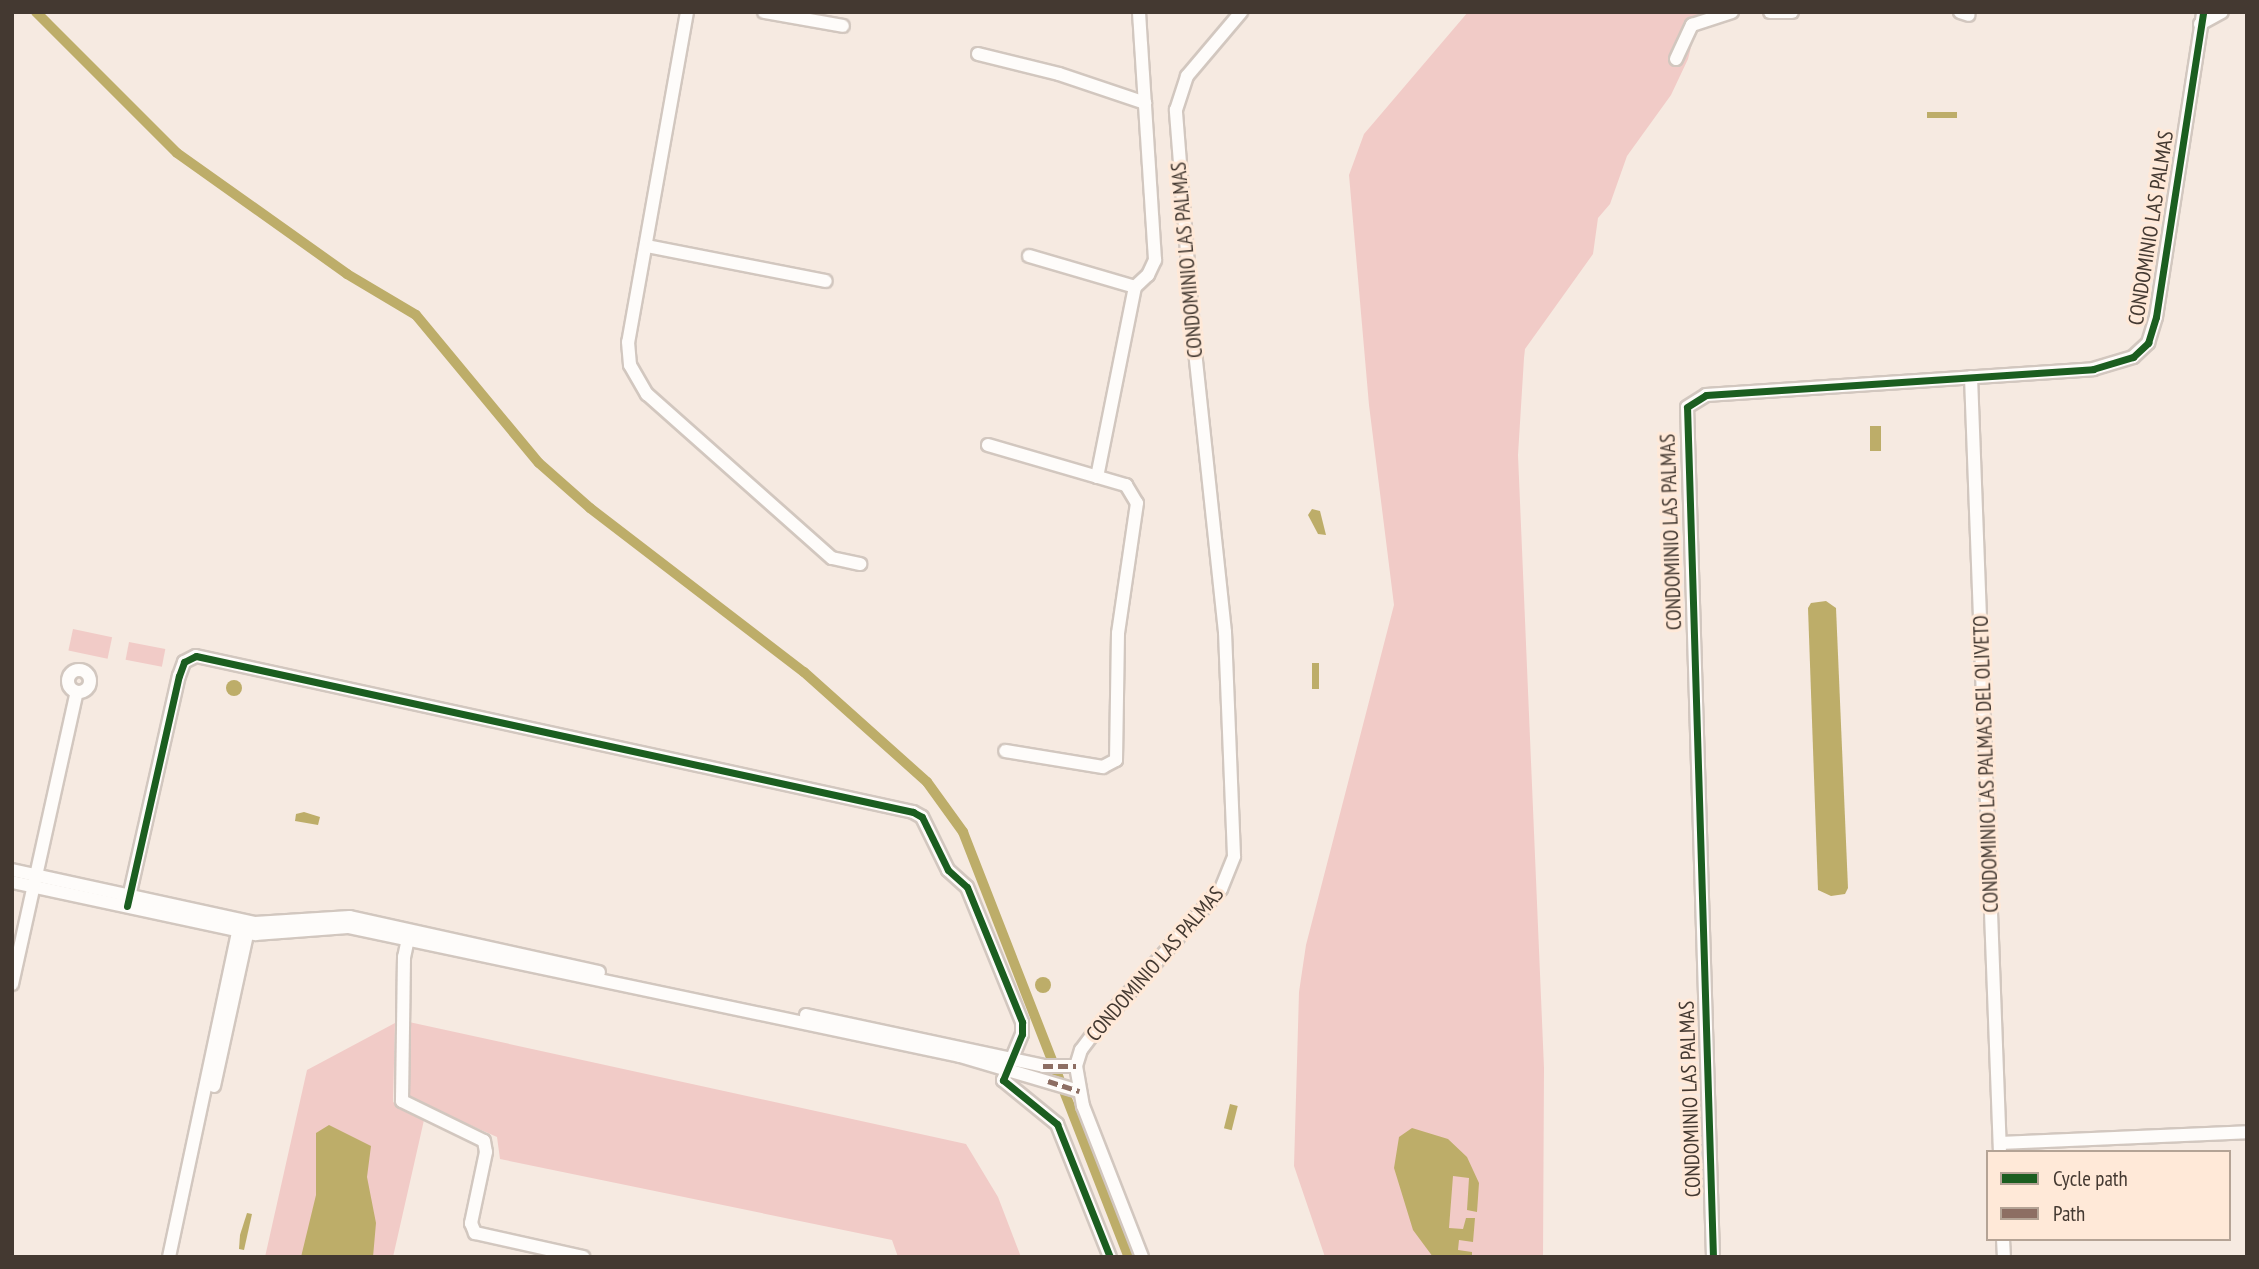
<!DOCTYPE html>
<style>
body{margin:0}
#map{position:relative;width:2259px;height:1269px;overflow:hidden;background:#f6eae1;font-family:"PT Sans Narrow",sans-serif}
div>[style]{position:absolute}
.green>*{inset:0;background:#f1cbc7;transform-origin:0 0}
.water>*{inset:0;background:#bdad69;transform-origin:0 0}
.round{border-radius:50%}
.canal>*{height:10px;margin:-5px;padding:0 5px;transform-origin:5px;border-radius:5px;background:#bdad69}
.roads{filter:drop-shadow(2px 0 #d2c7bf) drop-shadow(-2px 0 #d2c7bf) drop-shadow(0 2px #d2c7bf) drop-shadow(0 -2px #d2c7bf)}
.minor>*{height:12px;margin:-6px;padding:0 6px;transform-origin:6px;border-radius:6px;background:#fefcfa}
.minor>.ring{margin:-6px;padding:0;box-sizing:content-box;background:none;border:12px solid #fefcfa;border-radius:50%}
.quiet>*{height:5px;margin-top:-2.5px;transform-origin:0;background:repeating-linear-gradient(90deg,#8d6e63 0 10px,transparent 0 15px)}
.cycleway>*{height:7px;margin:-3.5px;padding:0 3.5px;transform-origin:3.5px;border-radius:3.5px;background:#1b5e20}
span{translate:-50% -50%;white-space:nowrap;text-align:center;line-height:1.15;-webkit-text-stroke:6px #ffe9d8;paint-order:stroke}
.street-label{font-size:21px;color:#443931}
.frame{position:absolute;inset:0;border:14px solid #443931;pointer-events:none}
.legend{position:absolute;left:1986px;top:1150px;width:245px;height:91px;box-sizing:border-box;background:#ffe9d8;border:2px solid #b4a395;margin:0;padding:9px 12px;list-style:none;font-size:21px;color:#443931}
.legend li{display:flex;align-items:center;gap:14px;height:35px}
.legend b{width:35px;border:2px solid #b4a395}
</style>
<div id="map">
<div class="green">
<div style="clip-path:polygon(1468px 12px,1700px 12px,1688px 59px,1671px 95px,1627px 156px,1610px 204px,1598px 218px,1593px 254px,1525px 349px,1524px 358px,1518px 455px,1544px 1068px,1543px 1257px,1325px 1257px,1294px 1166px,1299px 992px,1306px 945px,1394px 605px,1369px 405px,1349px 175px,1364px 134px)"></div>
<div style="left:73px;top:629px;width:40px;height:22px;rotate:12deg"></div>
<div style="left:129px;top:642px;width:37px;height:18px;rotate:11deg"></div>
<div style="clip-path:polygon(409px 1022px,966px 1144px,998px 1197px,1021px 1257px,898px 1257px,892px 1240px,500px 1159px,497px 1137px,407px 1097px)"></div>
<div style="clip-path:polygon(395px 1023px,393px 1102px,424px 1120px,393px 1257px,265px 1257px,307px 1070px)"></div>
</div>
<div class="water">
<div style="left:1957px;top:112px;width:6px;height:30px;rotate:90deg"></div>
<div style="left:1870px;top:426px;width:11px;height:25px"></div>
<div style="clip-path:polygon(1312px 509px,1320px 511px,1326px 535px,1318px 534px,1308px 515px)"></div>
<div style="clip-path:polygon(1826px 601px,1836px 608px,1848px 888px,1845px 894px,1831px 896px,1818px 890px,1808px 608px,1811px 603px)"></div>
<div style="left:1312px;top:663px;width:7px;height:26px"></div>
<div class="round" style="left:226px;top:680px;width:16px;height:16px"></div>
<div style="clip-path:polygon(304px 812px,320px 817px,318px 825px,295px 821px,296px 814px)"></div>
<div class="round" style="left:1035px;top:977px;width:16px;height:16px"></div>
<div style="left:1230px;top:1104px;width:8px;height:25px;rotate:14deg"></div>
<div style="clip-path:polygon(329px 1125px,371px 1146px,367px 1177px,376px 1223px,373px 1257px,301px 1257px,316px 1195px,316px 1133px)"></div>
<div style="clip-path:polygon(1412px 1128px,1448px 1139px,1467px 1157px,1479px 1183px,1477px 1212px,1467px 1210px,1469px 1178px,1453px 1176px,1449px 1228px,1463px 1229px,1466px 1218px,1475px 1218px,1473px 1242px,1459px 1240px,1458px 1250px,1472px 1252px,1472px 1257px,1433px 1257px,1413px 1230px,1394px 1168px,1399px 1137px)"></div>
<div style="clip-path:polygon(247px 1213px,252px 1214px,244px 1250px,239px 1249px,240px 1235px)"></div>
</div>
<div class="canal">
<div style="left:36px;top:12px;width:199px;rotate:45deg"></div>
<div style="left:177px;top:153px;width:209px;rotate:35.4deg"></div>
<div style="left:347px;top:274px;width:80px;rotate:30.7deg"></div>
<div style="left:416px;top:315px;width:192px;rotate:50.3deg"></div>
<div style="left:539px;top:463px;width:68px;rotate:41.4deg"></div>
<div style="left:590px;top:508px;width:270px;rotate:37.5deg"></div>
<div style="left:804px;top:672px;width:165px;rotate:41.8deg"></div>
<div style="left:927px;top:782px;width:62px;rotate:54.2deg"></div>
<div style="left:963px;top:832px;width:456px;rotate:68.7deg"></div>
</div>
<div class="roads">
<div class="minor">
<div style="left:687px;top:12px;width:335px;rotate:100.1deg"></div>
<div style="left:628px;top:342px;width:23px;rotate:85deg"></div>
<div style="left:630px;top:365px;width:34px;rotate:60deg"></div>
<div style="left:647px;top:394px;width:247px;rotate:41.6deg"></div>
<div style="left:832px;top:558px;width:29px;rotate:12deg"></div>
<div style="left:764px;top:12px;width:80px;rotate:10deg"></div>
<div style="left:1770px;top:12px;width:22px"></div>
<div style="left:1960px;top:12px;width:9px;rotate:18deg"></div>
<div style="left:2200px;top:24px;width:25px;rotate:-29deg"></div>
<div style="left:978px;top:54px;width:83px;rotate:13.9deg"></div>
<div style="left:1059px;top:74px;width:91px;rotate:18.6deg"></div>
<div style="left:1676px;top:59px;width:38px;rotate:-65deg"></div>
<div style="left:1692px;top:25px;width:42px;rotate:-18deg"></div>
<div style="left:647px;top:246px;width:182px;rotate:11.1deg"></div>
<div style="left:1029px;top:256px;width:110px;rotate:16.3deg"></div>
<div style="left:1971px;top:377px;width:776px;rotate:87.86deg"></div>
<div style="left:988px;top:445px;width:144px;rotate:16.2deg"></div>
<div style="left:1126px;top:485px;width:21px;rotate:59deg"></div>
<div style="left:1137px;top:503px;width:131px;rotate:98.3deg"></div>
<div style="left:1118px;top:633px;width:127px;rotate:90.9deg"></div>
<div style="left:1116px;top:760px;width:15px;rotate:152deg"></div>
<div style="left:1103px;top:767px;width:99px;rotate:-170.7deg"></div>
<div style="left:1097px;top:477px;width:194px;rotate:-78.7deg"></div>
<div style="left:1135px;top:287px;width:18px;rotate:-43deg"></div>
<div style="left:1148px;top:275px;width:17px;rotate:-65deg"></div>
<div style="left:1155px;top:260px;width:249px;rotate:-93.7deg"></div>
<div class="ring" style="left:68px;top:670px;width:10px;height:10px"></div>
<div style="left:12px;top:870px;width:249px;rotate:12.3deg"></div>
<div style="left:255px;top:923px;width:95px;rotate:-3.6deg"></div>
<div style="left:350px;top:917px;width:255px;rotate:12.5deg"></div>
<div style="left:12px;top:882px;width:249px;rotate:12.1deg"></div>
<div style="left:255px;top:934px;width:93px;rotate:-4.3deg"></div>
<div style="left:348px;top:927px;width:625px;rotate:11.9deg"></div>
<div style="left:960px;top:1056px;width:124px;rotate:16.4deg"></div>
<div style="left:127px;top:906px;width:236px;rotate:-77.3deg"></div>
<div style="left:179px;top:676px;width:15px;rotate:-70deg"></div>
<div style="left:184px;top:662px;width:13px;rotate:-27deg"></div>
<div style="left:196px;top:656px;width:734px;rotate:12.27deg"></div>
<div style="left:913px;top:812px;width:10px;rotate:29deg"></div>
<div style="left:922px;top:817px;width:59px;rotate:63.9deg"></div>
<div style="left:948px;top:870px;width:25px;rotate:42deg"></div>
<div style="left:967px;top:887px;width:146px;rotate:67.8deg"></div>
<div style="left:1022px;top:1022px;width:12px;rotate:90deg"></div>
<div style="left:1022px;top:1034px;width:50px;rotate:112.4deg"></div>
<div style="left:1003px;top:1080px;width:70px;rotate:39.2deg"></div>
<div style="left:1057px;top:1124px;width:143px;rotate:68.3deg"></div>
<div style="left:409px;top:934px;width:24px;rotate:102deg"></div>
<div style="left:404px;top:957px;width:144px;rotate:90.8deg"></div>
<div style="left:402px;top:1101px;width:91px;rotate:26deg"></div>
<div style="left:484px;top:1141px;width:11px;rotate:80deg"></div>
<div style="left:486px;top:1152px;width:73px;rotate:101.9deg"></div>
<div style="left:471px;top:1223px;width:11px;rotate:68deg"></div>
<div style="left:475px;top:1233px;width:111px;rotate:12.5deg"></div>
<div style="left:12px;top:984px;width:299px;rotate:-77.5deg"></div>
<div style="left:806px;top:1015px;width:242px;rotate:12.1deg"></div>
<div style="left:1043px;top:1066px;width:33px"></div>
<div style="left:214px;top:1086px;width:164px;rotate:-77.7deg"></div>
<div style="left:2000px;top:1143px;width:247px;rotate:-2.5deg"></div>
<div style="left:2003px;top:1239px;width:18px;rotate:87deg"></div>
<div style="left:169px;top:1257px;width:340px;rotate:-78deg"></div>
<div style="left:1142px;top:1257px;width:162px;rotate:-111.3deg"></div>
<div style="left:1083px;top:1106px;width:41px;rotate:-99.9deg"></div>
<div style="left:1076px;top:1066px;width:17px;rotate:-73deg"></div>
<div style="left:1081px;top:1050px;width:26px;rotate:-53deg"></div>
<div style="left:1097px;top:1029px;width:187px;rotate:-48.5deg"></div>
<div style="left:1221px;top:889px;width:35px;rotate:-68deg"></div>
<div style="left:1234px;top:856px;width:224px;rotate:-92.3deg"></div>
<div style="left:1225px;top:632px;width:293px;rotate:-96.1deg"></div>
<div style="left:1194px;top:341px;width:232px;rotate:-94.5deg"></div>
<div style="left:1176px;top:110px;width:36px;rotate:-72deg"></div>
<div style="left:1187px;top:76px;width:84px;rotate:-49.8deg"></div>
<div style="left:1713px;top:1257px;width:850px;rotate:-91.75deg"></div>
<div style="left:1687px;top:407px;width:22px;rotate:-32deg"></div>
<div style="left:1706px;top:395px;width:388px;rotate:-3.8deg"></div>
<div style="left:2093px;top:369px;width:42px;rotate:-16.7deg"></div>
<div style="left:2133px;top:357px;width:21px;rotate:-43deg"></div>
<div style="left:2148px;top:343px;width:27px;rotate:-73deg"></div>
<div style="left:2156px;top:317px;width:309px;rotate:-81.2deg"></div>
</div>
</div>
<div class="quiet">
<div style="left:1043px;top:1066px;width:33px"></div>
<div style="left:1048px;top:1081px;width:33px;rotate:18deg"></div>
</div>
<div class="cycleway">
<div style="left:127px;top:906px;width:236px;rotate:-77.3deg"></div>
<div style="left:179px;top:676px;width:15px;rotate:-70deg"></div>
<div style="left:184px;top:662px;width:13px;rotate:-27deg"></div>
<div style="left:196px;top:656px;width:734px;rotate:12.27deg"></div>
<div style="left:913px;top:812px;width:10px;rotate:29deg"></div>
<div style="left:922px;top:817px;width:59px;rotate:63.9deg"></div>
<div style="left:948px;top:870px;width:25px;rotate:42deg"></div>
<div style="left:967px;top:887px;width:146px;rotate:67.8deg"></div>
<div style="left:1022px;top:1022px;width:12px;rotate:90deg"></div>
<div style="left:1022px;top:1034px;width:50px;rotate:112.4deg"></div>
<div style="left:1003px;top:1080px;width:70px;rotate:39.2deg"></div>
<div style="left:1057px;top:1124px;width:143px;rotate:68.3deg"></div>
<div style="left:1713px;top:1257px;width:850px;rotate:-91.75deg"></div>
<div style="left:1687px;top:407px;width:22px;rotate:-32deg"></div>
<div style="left:1706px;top:395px;width:388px;rotate:-3.8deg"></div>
<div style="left:2093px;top:369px;width:42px;rotate:-16.7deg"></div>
<div style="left:2133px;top:357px;width:21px;rotate:-43deg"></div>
<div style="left:2148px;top:343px;width:27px;rotate:-73deg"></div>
<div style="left:2156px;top:317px;width:309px;rotate:-81.2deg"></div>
</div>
<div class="street-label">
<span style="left:2151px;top:228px;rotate:-81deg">CONDOMINIO LAS PALMAS</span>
<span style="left:1187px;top:260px;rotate:-95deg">CONDOMINIO LAS PALMAS</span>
<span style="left:1671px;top:532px;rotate:-92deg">CONDOMINIO LAS PALMAS</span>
<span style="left:1986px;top:764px;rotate:-92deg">CONDOMINIO LAS PALMAS DEL OLIVETO</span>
<span style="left:1155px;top:964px;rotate:-49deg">CONDOMINIO LAS PALMAS</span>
<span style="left:1690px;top:1099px;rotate:-92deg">CONDOMINIO LAS PALMAS</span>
</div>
<div class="frame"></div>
<ul class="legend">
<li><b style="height:9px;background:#1b5e20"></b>Cycle path</li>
<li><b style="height:9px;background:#8d6e63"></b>Path</li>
</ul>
</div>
